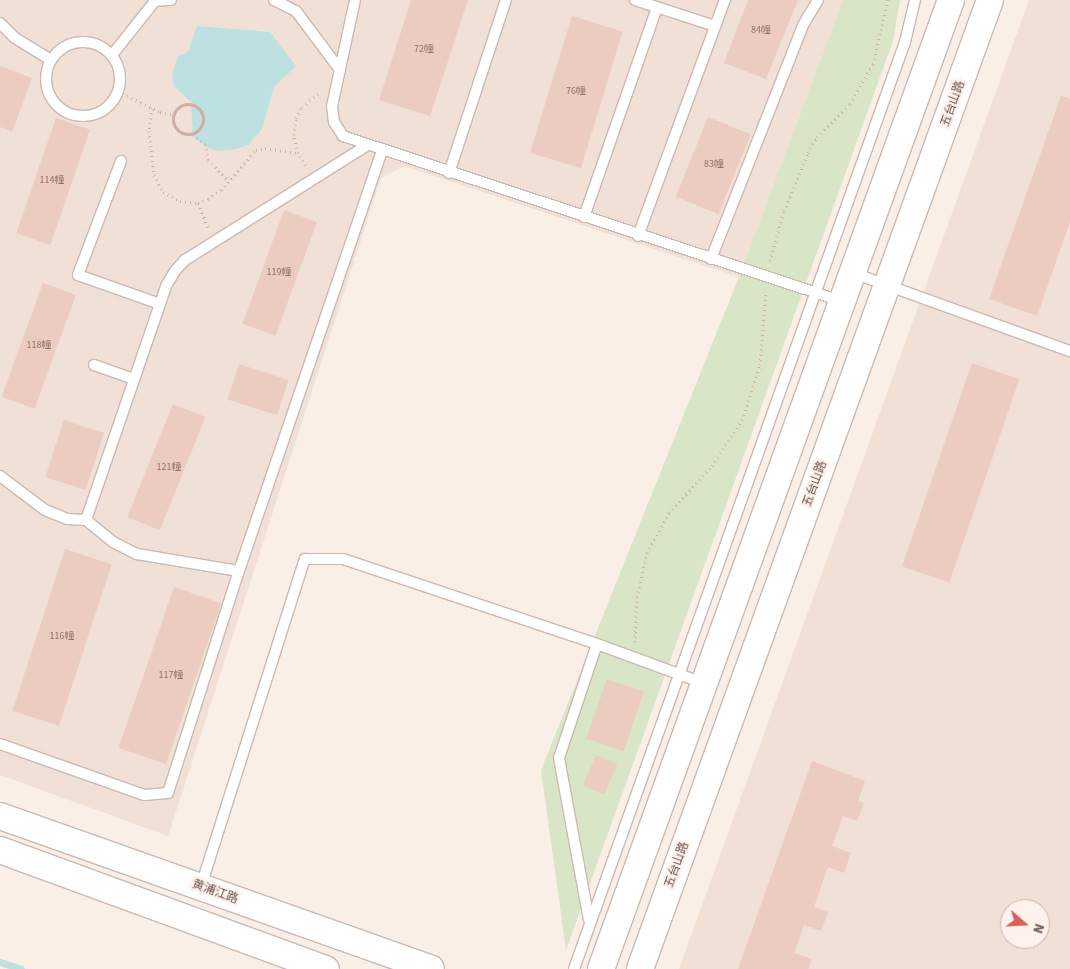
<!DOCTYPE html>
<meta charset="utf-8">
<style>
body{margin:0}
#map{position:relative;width:1070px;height:969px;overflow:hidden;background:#f9efe6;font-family:"Source Sans 3","Noto Sans SC",sans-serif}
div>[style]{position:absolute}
.residential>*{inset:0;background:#f0e0d5}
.green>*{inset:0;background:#d8e5c6}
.water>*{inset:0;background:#bde1e0}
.stream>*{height:7px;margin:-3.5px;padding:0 3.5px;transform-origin:3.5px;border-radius:3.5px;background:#bde1e0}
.building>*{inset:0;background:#eccbc1;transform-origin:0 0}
.path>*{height:3px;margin-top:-1.5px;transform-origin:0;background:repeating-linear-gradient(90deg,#d0aea4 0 1px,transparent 0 5px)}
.path>.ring{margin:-1.5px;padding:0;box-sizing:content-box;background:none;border:3px solid #d0aea4;border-radius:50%}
.roads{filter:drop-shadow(1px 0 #ccb8b1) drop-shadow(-1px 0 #ccb8b1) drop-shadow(0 1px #ccb8b1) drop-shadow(0 -1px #ccb8b1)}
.lane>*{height:10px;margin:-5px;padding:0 5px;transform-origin:5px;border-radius:5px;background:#fff}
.lane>.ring{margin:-5px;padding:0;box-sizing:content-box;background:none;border:10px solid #fff;border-radius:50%}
.secondary>*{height:26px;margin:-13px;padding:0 13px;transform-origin:13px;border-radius:13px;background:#fff}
span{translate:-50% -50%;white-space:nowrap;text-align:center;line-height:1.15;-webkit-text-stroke:5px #fdf3ec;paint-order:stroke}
.number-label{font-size:10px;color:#8f726b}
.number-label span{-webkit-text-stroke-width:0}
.street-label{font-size:12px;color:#70544e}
.north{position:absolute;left:1000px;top:899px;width:50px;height:50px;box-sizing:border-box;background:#fdf3ec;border:1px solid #c5b3ad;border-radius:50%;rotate:109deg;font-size:14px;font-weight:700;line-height:20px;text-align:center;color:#70544e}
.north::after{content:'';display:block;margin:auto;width:18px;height:22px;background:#d56159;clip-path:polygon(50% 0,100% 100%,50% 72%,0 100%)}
</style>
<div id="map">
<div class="residential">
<div style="clip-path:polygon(0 0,843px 0,739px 277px,404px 166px,381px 178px,168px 836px,0 775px)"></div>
<div style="clip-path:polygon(evenodd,1029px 0,1070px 0,1070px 969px,679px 969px,1029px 0,1010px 909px,1040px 909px,1040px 939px,1010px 939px,1010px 909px)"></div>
</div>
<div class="green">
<div style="clip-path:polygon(843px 0,900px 0,893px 41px,566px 950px,541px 770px,739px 277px)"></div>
</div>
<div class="water">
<div style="clip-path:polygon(197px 26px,270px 32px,296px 66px,274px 87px,262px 129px,248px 145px,236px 149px,219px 151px,206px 147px,193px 137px,191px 102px,174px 86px,172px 74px,178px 56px,188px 52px)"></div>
</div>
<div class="stream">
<div style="left:0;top:962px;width:22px;rotate:18deg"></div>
</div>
<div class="building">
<div style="clip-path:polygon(411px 0,468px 0,430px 116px,379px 100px)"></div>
<div style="clip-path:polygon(748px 0,798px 0,766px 79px,724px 63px)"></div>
<div style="left:572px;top:16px;width:53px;height:143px;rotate:17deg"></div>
<div style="clip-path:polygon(0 66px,32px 78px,12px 132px,0 127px)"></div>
<div style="clip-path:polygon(1061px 96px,1070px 99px,1070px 222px,1037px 316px,989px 299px)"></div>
<div style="left:708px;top:117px;width:46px;height:86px;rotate:22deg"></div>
<div style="left:56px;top:118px;width:36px;height:122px;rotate:19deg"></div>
<div style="left:284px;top:210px;width:35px;height:121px;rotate:20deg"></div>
<div style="left:43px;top:283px;width:35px;height:121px;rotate:20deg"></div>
<div style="left:972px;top:363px;width:50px;height:215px;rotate:19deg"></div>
<div style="left:239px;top:364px;width:52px;height:37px;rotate:18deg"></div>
<div style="left:173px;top:404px;width:35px;height:122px;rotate:22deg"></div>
<div style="left:64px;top:420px;width:42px;height:60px;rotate:18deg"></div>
<div style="left:65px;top:549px;width:49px;height:170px;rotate:18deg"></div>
<div style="left:174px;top:587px;width:50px;height:170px;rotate:19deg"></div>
<div style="left:607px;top:679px;width:39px;height:63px;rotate:19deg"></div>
<div style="left:596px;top:755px;width:23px;height:33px;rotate:23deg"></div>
<div style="clip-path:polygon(812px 761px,865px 781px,858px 801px,864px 803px,857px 821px,843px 816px,832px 846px,851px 853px,844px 873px,828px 867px,814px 907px,828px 912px,821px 931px,804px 925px,794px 953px,812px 959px,808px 969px,738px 969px)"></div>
</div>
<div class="path">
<div style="left:118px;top:91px;width:47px;rotate:26.6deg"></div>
<div style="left:160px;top:112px;width:14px;rotate:12deg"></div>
<div class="ring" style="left:173px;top:104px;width:27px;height:27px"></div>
<div style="left:152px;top:108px;width:23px;rotate:97deg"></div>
<div style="left:149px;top:131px;width:44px;rotate:83.5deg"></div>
<div style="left:154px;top:175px;width:19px;rotate:62deg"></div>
<div style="left:163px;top:192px;width:19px;rotate:28deg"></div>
<div style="left:180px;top:201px;width:18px;rotate:6deg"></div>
<div style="left:198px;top:203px;width:11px;rotate:-22deg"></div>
<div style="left:208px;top:199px;width:16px;rotate:-35deg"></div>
<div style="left:221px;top:190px;width:53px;rotate:-48.8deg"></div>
<div style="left:256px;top:150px;width:9px;rotate:-13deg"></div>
<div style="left:265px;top:148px;width:33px;rotate:9deg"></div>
<div style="left:193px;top:134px;width:16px;rotate:38deg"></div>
<div style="left:206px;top:144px;width:16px;rotate:83deg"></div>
<div style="left:208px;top:160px;width:28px;rotate:45deg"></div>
<div style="left:306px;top:165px;width:14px;rotate:-124deg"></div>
<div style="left:298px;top:153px;width:18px;rotate:-103deg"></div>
<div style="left:294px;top:135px;width:17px;rotate:-83deg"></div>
<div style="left:296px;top:118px;width:13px;rotate:-61deg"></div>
<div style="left:302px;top:107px;width:21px;rotate:-39deg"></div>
<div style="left:198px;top:203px;width:27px;rotate:68deg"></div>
<div style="left:770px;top:261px;width:52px;rotate:-74.4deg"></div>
<div style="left:784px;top:211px;width:63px;rotate:-67.5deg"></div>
<div style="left:808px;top:153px;width:18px;rotate:-61deg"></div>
<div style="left:817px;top:137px;width:47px;rotate:-45deg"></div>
<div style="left:850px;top:104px;width:46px;rotate:-60.1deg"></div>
<div style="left:873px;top:64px;width:66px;rotate:-76.8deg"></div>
<div style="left:635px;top:642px;width:45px;rotate:-87.5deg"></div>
<div style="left:637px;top:597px;width:45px;rotate:-77.2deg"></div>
<div style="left:647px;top:553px;width:46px;rotate:-61.2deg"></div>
<div style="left:669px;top:513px;width:64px;rotate:-47.5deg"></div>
<div style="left:712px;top:466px;width:55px;rotate:-56.9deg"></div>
<div style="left:742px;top:420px;width:58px;rotate:-71.9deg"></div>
<div style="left:760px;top:365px;width:73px;rotate:-85.3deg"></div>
</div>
<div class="roads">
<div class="lane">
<div style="left:274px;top:0;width:25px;rotate:27deg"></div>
<div style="left:296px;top:11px;width:74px;rotate:53.3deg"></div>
<div style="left:355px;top:0;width:108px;rotate:102.2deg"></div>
<div style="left:332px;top:106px;width:16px;rotate:83deg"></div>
<div style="left:334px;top:122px;width:17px;rotate:57deg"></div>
<div style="left:343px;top:136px;width:525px;rotate:18.33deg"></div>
<div style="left:635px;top:0;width:84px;rotate:18deg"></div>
<div style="left:0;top:23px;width:21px;rotate:45deg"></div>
<div style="left:15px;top:38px;width:42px;rotate:31.4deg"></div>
<div class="ring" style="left:46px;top:42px;width:64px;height:64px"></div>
<div style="left:112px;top:55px;width:69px;rotate:-51.5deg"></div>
<div style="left:155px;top:1px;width:16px;rotate:-4deg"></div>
<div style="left:121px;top:161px;width:122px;rotate:110.7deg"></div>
<div style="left:78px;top:275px;width:87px;rotate:19.5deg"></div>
<div style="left:449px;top:173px;width:182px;rotate:-71.8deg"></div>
<div style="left:584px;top:217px;width:222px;rotate:-70.8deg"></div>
<div style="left:638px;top:236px;width:252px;rotate:-69.8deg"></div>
<div style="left:711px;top:259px;width:251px;rotate:-68.5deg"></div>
<div style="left:803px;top:25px;width:29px;rotate:-59deg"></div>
<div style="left:853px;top:273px;width:231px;rotate:19.8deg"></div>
<div style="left:94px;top:365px;width:42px;rotate:19.3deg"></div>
<div style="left:0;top:476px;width:56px;rotate:37.1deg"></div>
<div style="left:45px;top:510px;width:24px;rotate:22deg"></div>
<div style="left:67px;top:519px;width:19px;rotate:3deg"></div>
<div style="left:86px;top:520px;width:35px;rotate:39deg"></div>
<div style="left:113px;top:542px;width:27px;rotate:27deg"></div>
<div style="left:137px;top:554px;width:103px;rotate:9.5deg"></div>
<div style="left:86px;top:520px;width:247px;rotate:-71.1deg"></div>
<div style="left:166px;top:286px;width:17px;rotate:-59deg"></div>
<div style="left:175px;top:271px;width:15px;rotate:-48deg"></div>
<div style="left:185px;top:260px;width:214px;rotate:-32.2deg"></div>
<div style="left:0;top:744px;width:153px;rotate:19.5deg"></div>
<div style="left:144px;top:795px;width:24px;rotate:-5deg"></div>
<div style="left:168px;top:793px;width:233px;rotate:-72.3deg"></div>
<div style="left:239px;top:571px;width:444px;rotate:-71.2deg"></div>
<div style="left:201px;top:886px;width:343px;rotate:-72.4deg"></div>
<div style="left:305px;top:559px;width:38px"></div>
<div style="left:343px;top:559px;width:268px;rotate:18.5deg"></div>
<div style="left:589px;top:920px;width:165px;rotate:-100.5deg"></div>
<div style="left:559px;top:758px;width:120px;rotate:-71.6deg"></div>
<div style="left:597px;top:644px;width:113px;rotate:20.2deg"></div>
<div style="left:574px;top:969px;width:984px;rotate:-70.35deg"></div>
<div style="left:905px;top:42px;width:43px;rotate:-76.6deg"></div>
</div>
<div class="secondary">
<div style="left:0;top:816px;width:457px;rotate:19.5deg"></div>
<div style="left:0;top:850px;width:347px;rotate:20.1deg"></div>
<div style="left:601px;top:969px;width:1030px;rotate:-70.14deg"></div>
<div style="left:640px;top:969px;width:1030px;rotate:-70.14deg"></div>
</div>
</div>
<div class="number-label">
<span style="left:761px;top:31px">84幢</span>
<span style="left:424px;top:50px">72幢</span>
<span style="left:576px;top:92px">76幢</span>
<span style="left:714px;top:165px">83幢</span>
<span style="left:52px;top:181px">114幢</span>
<span style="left:279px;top:273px">119幢</span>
<span style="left:39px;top:346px">118幢</span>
<span style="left:169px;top:468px">121幢</span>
<span style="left:62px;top:637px">116幢</span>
<span style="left:171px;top:676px">117幢</span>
</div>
<div class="street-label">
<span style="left:953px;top:104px;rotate:-70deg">五台山路</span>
<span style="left:815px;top:484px;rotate:-70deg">五台山路</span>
<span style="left:677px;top:865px;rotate:-70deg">五台山路</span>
<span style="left:215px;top:892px;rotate:20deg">黄浦江路</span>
</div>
<div class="north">N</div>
</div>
